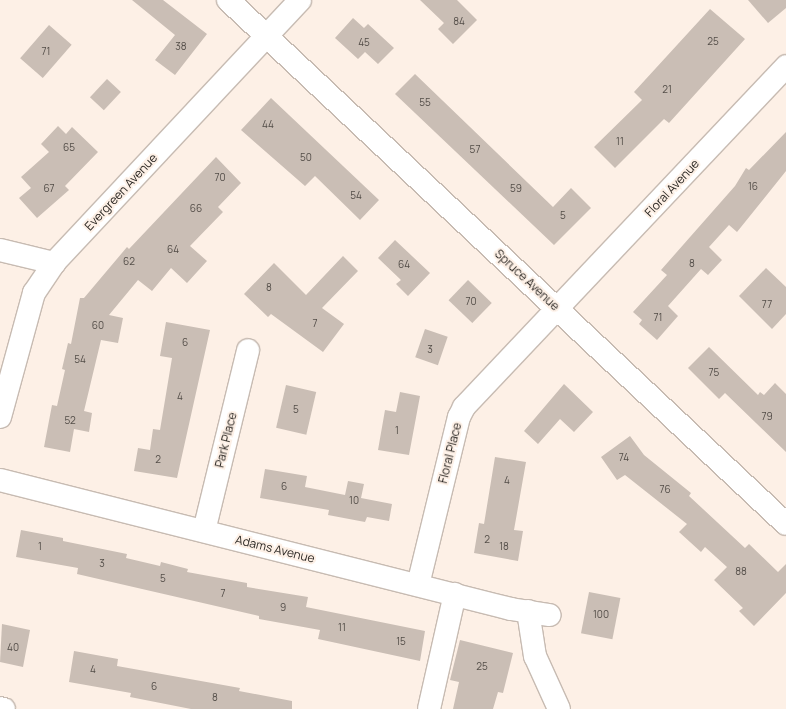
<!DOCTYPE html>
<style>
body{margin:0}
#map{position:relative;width:786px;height:709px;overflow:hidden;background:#fdf0e6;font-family:Manrope,sans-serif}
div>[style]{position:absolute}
.building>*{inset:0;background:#cabeb5;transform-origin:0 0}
.roads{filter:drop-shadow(1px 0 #c7bbb2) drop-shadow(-1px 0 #c7bbb2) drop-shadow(0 1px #c7bbb2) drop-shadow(0 -1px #c7bbb2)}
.minor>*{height:22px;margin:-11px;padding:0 11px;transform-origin:11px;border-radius:11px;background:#fff}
span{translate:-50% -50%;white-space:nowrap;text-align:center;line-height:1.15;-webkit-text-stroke:4px #fdf0e6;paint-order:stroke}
.number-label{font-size:10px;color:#534d48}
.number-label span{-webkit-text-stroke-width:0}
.street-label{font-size:12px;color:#2b2723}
</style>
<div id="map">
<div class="building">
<div style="clip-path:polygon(132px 0,163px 0,207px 34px,175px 75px,155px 60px,175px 35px)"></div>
<div style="clip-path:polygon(420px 0,457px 0,477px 20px,453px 44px,438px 29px,444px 23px)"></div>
<div style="clip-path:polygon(748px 0,786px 0,786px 8px,768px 23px)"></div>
<div style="clip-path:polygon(710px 9px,745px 39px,669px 123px,664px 119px,615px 168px,594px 147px,642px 100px,634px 92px)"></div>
<div style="clip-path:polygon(353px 18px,364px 28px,368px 24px,394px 48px,378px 64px,365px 52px,358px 59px,335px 38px)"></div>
<div style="left:49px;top:25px;width:30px;height:44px;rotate:41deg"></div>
<div style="clip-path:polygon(415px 74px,553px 207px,571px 188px,591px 208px,554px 245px,395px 94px)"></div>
<div style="left:107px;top:79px;width:19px;height:25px;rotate:43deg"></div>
<div style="clip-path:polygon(271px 98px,379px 200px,360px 220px,315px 176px,305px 186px,241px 130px)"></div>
<div style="clip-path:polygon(58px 126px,66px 134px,72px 127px,98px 152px,65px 186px,69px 190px,37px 218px,19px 198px,31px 188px,21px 177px,49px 152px,41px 144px)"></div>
<div style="clip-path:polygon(786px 132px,786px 171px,737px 232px,729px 225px,709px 247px,722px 260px,708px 275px,701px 269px,668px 306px,678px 316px,657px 340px,639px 324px,642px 320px,633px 312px,667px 275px,661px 270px,735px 186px,746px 168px,749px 170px)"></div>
<div style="clip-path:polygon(216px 157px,241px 183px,218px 207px,223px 212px,190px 246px,207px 261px,187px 283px,171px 268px,152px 291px,138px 280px,109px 315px,123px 318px,118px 343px,101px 340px,84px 411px,92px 413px,89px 432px,74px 429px,70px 452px,44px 447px,52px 405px,57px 406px,65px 370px,62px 369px,68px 343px,71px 344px,80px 298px,84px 298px,127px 247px,129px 249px)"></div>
<div style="clip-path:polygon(395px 240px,430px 273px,408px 296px,396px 284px,401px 280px,378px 258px)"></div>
<div style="clip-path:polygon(343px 256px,358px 271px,322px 308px,344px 324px,323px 352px,271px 314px,268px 317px,244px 294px,274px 263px,306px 295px)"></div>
<div style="clip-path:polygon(766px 268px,786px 287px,786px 314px,772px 329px,739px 296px)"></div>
<div style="left:468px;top:280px;width:33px;height:28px;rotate:44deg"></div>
<div style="clip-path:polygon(166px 322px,210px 330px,177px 478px,134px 471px,138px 448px,150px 450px,153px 429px,160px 430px,172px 358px,160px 356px)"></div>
<div style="left:425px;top:329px;width:24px;height:30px;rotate:19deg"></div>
<div style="clip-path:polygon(709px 347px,758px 395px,760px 392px,764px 395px,775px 383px,786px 394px,786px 452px,725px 393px,719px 399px,688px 368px)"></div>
<div style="clip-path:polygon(564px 384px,593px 412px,574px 432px,560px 419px,538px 444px,524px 431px)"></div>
<div style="left:286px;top:385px;width:31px;height:44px;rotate:13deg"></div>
<div style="clip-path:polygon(400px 392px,420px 396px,409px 455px,378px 450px,385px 410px,396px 412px)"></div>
<div style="clip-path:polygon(630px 436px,644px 455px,691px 493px,689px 496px,745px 548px,749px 544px,778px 572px,786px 564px,786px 593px,754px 626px,739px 611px,743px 608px,714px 580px,727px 567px,705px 547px,701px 552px,679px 532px,687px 524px,625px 475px,617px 480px,601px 457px)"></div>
<div style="clip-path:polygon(495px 457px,526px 462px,514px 530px,523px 531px,518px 561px,474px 553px,479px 523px,484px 524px)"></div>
<div style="clip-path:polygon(265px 469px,307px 476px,305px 487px,345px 495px,348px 481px,364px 484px,361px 498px,392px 504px,389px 521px,367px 517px,365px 522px,328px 515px,329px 510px,260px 498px)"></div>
<div style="clip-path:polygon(21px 530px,63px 538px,63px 541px,127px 554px,126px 558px,160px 566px,161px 562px,188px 569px,187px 572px,247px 583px,247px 587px,308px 597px,306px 607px,425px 631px,420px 661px,318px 639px,320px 630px,259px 619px,259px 616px,77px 574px,78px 568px,16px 557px)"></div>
<div style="left:589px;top:592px;width:32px;height:42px;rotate:11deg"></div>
<div style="clip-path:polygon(2px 624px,30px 630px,23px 667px,0 662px)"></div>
<div style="clip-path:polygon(460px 640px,513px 653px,503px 693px,498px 692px,493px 709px,453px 709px,459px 682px,450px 680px)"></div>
<div style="clip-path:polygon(74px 651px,118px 659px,117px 666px,240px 688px,239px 691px,292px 701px,292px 709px,191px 709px,130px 697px,131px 693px,69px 682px)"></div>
</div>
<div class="roads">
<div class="minor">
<div style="left:228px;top:0;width:765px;rotate:43.2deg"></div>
<div style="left:0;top:250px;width:56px;rotate:13.5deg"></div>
<div style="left:0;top:417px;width:129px;rotate:-74.7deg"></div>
<div style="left:34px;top:293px;width:36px;rotate:-56deg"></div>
<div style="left:54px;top:263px;width:360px;rotate:-46.9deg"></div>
<div style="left:0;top:480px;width:527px;rotate:14.17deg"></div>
<div style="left:511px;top:609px;width:39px;rotate:9deg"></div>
<div style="left:204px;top:531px;width:186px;rotate:-76.3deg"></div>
<div style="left:418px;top:585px;width:173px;rotate:-76.3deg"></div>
<div style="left:459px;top:417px;width:11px;rotate:-63deg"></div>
<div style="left:464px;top:407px;width:469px;rotate:-46.6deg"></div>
<div style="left:528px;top:611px;width:46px;rotate:81.2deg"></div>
<div style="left:535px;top:656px;width:58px;rotate:65.6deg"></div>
<div style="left:0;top:708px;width:4px;rotate:14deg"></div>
<div style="left:429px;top:709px;width:118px;rotate:-77.3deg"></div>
</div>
</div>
<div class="number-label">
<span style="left:459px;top:22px">84</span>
<span style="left:713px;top:42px">25</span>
<span style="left:364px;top:43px">45</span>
<span style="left:181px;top:47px">38</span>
<span style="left:46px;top:52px">71</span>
<span style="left:667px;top:90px">21</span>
<span style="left:425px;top:103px">55</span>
<span style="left:268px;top:125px">44</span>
<span style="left:620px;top:142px">11</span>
<span style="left:69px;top:148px">65</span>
<span style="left:475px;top:150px">57</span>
<span style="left:306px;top:158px">50</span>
<span style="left:220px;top:178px">70</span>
<span style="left:753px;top:187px">16</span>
<span style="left:49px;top:189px">67</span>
<span style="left:516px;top:189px">59</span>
<span style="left:356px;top:196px">54</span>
<span style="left:196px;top:209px">66</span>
<span style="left:563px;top:216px">5</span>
<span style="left:173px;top:250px">64</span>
<span style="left:129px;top:262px">62</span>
<span style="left:692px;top:264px">8</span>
<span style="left:404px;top:265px">64</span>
<span style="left:269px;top:288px">8</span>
<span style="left:471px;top:302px">70</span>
<span style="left:767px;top:305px">77</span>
<span style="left:658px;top:318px">71</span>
<span style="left:315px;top:324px">7</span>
<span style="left:98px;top:326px">60</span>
<span style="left:185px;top:343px">6</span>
<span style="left:430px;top:350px">3</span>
<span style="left:80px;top:360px">54</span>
<span style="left:714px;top:373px">75</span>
<span style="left:180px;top:397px">4</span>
<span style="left:296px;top:410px">5</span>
<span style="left:767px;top:417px">79</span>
<span style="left:70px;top:421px">52</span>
<span style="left:397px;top:431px">1</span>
<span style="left:624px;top:458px">74</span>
<span style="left:158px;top:460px">2</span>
<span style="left:507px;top:481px">4</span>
<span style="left:284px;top:487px">6</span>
<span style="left:665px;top:490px">76</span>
<span style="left:354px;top:501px">10</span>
<span style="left:487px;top:540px">2</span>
<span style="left:40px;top:547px">1</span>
<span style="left:504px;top:547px">18</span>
<span style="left:102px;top:564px">3</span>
<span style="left:741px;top:572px">88</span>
<span style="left:163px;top:579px">5</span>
<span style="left:223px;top:594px">7</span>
<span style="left:283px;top:608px">9</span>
<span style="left:601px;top:615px">100</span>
<span style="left:342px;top:628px">11</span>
<span style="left:401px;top:642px">15</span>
<span style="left:13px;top:648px">40</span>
<span style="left:482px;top:667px">25</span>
<span style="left:93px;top:670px">4</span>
<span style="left:154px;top:687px">6</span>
<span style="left:215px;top:698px">8</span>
</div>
<div class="street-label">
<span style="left:672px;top:188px;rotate:-47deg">Floral Avenue</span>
<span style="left:121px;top:192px;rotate:-47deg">Evergreen Avenue</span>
<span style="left:527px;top:280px;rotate:43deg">Spruce Avenue</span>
<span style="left:226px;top:440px;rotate:-76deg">Park Place</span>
<span style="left:450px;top:453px;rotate:-76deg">Floral Place</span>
<span style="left:275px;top:549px;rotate:14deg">Adams Avenue</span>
</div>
</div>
